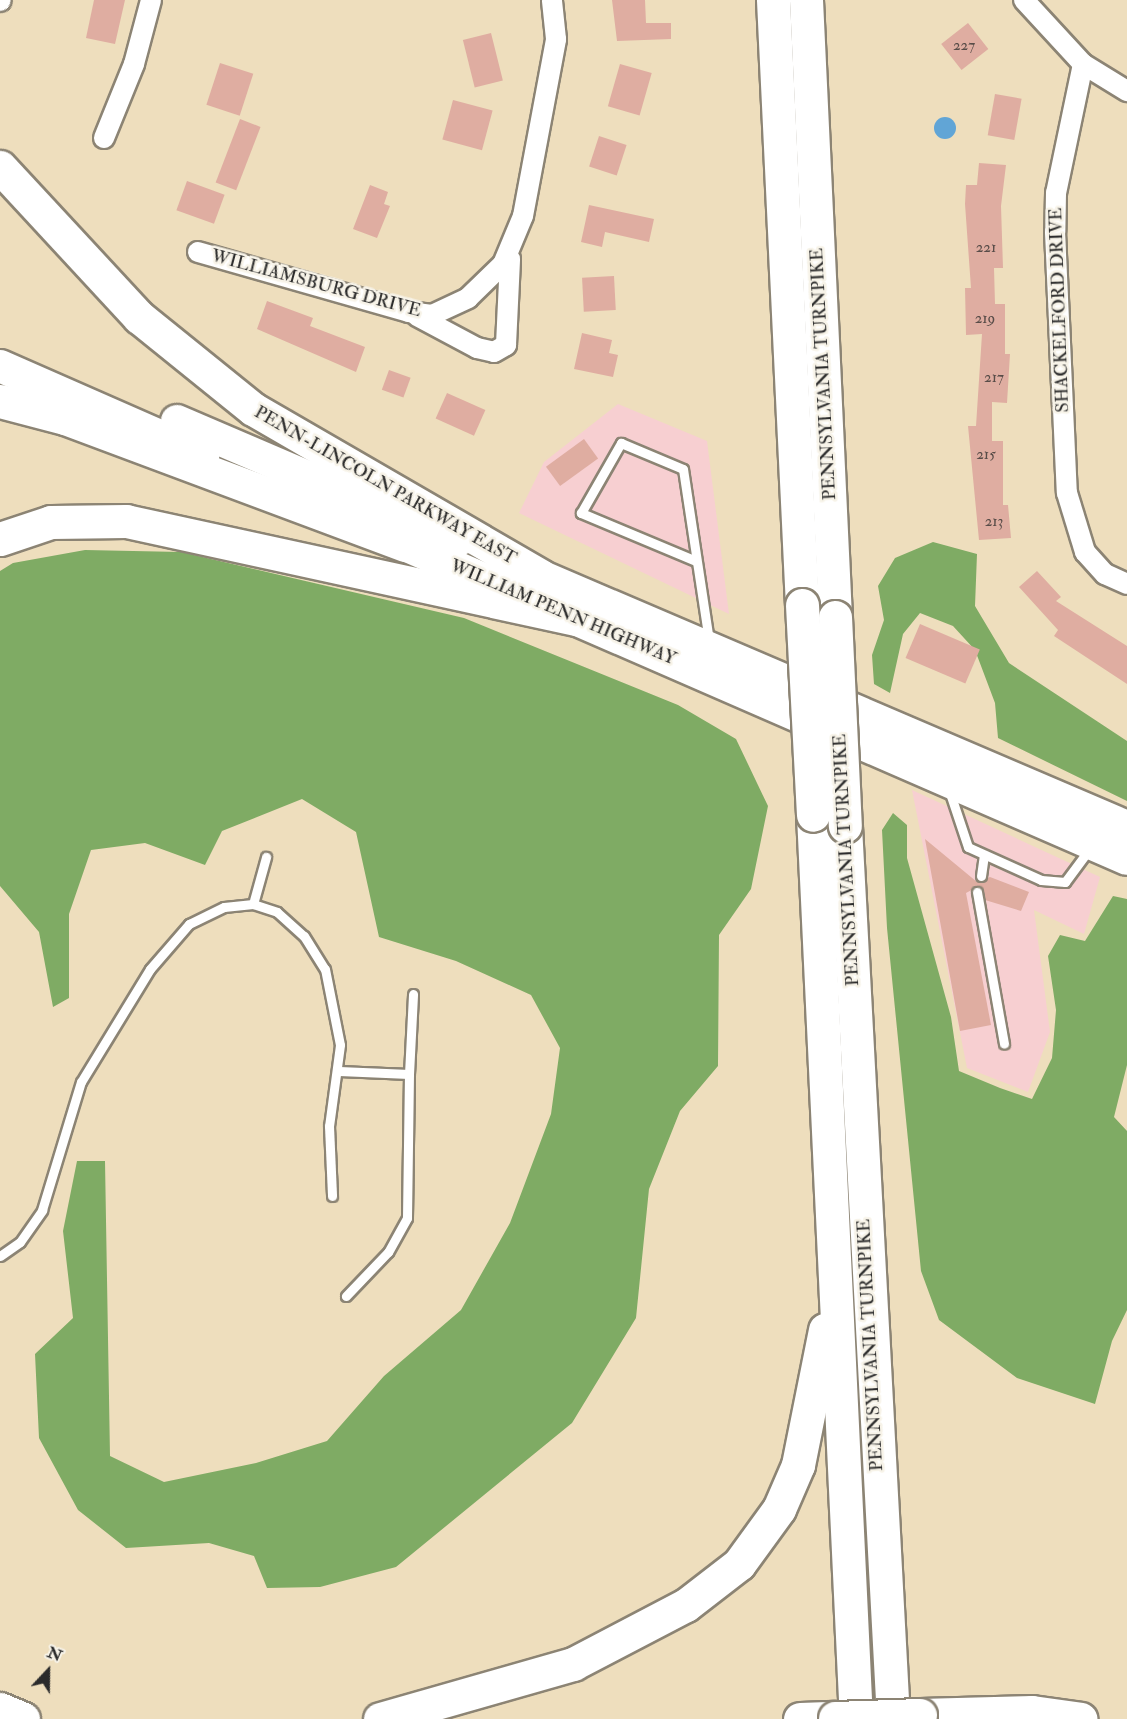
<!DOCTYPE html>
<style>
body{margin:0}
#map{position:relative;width:1127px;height:1719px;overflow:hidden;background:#eedebd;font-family:"IM FELL Double Pica",serif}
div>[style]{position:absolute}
.built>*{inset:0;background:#f7cfd1}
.forest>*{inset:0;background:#7fab64}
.water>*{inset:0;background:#61a5d6}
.round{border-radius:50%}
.building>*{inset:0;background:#dfada1;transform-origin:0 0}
.roads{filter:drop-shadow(2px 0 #8c8474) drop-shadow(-2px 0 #8c8474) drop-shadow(0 2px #8c8474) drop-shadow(0 -2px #8c8474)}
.service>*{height:9px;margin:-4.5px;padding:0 4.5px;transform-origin:4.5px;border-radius:4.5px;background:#fff}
.minor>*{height:20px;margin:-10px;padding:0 10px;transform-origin:10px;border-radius:10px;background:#fff}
.trunk>*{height:32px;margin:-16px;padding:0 16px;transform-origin:16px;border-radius:16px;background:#fff}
.motorway>*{height:33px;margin:-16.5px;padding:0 16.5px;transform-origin:16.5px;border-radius:16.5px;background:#fff}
.bridges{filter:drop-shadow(2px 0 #8c8474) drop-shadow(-2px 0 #8c8474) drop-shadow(0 2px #8c8474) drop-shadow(0 -2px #8c8474)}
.motorway-bridge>*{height:33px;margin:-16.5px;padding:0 16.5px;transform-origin:16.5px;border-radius:16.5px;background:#fff}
span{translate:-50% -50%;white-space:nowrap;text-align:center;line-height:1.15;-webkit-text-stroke:5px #f7f3e8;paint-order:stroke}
.number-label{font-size:15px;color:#584c48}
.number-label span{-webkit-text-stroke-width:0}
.street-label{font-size:18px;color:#2b2b2b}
.north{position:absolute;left:18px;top:1641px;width:60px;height:60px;-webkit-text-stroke:4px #f7f3e8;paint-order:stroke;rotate:22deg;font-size:16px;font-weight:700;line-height:24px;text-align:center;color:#2b2b2b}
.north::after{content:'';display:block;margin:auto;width:21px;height:27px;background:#2b2b2b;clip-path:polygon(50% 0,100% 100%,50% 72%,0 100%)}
</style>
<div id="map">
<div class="built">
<div style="clip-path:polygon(618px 404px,707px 441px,729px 614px,519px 513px,544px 462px)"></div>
<div style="clip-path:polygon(912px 790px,1100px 877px,1084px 934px,1034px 910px,1050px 1032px,1028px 1092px,967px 1068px)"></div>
</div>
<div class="forest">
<div style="clip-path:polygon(933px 542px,977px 554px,975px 606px,1009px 663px,1127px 741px,1127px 801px,998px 738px,995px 703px,975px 650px,953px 626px,920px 613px,903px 634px,890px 693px,874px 684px,872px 655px,884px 620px,878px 586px,895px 558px)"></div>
<div style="clip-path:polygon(85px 550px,181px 552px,464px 618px,678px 705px,736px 739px,768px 806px,751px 889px,719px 935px,718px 1066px,680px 1111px,649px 1189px,636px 1318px,572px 1423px,396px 1567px,320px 1587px,267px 1588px,254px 1556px,209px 1543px,126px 1548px,78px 1510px,39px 1438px,35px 1354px,73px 1318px,63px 1231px,77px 1161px,105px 1161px,110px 1456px,164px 1482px,256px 1463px,327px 1441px,384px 1376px,461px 1310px,510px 1223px,551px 1114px,560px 1048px,531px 995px,456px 961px,379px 937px,356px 832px,302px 799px,222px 831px,205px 865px,145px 843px,91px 850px,69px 914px,69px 998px,53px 1007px,39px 932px,0 886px,0 571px,13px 563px)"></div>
<div style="clip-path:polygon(893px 813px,907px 825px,907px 858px,951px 1017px,959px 1071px,1000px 1088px,1032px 1099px,1052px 1058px,1056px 1010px,1048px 956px,1060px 935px,1085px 941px,1113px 896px,1127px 899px,1127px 1065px,1114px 1117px,1127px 1131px,1127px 1310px,1112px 1341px,1095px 1404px,1017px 1378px,939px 1320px,921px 1271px,887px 928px,882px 830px)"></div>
</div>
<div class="water">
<div class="round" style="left:934px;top:117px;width:22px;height:22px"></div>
</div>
<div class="building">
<div style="clip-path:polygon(94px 0,125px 0,115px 44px,86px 38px)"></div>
<div style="clip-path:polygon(612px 0,645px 0,646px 23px,671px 23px,671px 39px,617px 41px)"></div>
<div style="left:968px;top:23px;width:33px;height:34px;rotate:52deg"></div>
<div style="left:491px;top:33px;width:49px;height:29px;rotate:76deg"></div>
<div style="left:220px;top:63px;width:35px;height:44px;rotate:18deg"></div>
<div style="left:620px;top:64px;width:33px;height:44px;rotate:16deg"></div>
<div style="left:995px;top:94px;width:27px;height:42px;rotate:10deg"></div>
<div style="left:453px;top:100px;width:41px;height:41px;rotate:15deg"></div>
<div style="left:240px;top:119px;width:22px;height:68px;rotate:21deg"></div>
<div style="left:599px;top:136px;width:29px;height:32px;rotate:18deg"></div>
<div style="clip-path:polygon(979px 163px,1006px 165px,1001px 206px,1003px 268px,994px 268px,995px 304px,1005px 304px,1005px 354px,1010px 354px,1007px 403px,992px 402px,992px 441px,1003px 441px,1003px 505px,1008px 505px,1011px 538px,979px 540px,968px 426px,976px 426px,982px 334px,966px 335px,965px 288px,971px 288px,965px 204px,966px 185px,977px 185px)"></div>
<div style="left:187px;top:181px;width:40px;height:31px;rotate:20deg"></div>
<div style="clip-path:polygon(370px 185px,388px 192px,384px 204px,390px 206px,377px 238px,353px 229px)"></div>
<div style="clip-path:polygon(589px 205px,654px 219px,649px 242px,605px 232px,602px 247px,581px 242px)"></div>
<div style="left:614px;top:276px;width:34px;height:32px;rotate:87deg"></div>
<div style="clip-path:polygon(267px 301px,313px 318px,310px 326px,365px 347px,356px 372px,257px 329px)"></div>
<div style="clip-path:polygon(582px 333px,612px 340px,609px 353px,618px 355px,613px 377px,574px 369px)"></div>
<div style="left:389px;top:370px;width:23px;height:21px;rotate:20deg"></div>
<div style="left:447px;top:393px;width:42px;height:28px;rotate:24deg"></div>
<div style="left:584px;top:439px;width:24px;height:47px;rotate:54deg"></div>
<div style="clip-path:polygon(1037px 571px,1061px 597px,1056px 601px,1127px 646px,1127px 684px,1054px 636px,1058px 630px,1019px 587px)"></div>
<div style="left:920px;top:624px;width:65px;height:37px;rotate:23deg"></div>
<div style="clip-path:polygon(925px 839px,977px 882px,990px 877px,1029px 892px,1021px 911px,985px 900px,979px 886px,966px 893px,991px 1025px,960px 1031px)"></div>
</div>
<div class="roads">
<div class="service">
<div style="left:696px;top:561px;width:125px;rotate:-157.3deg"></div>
<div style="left:581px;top:513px;width:81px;rotate:-60.3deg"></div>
<div style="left:621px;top:443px;width:67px;rotate:22.8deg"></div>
<div style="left:683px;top:469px;width:174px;rotate:81.4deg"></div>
<div style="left:949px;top:790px;width:60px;rotate:71.6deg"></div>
<div style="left:968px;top:847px;width:80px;rotate:24.3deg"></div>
<div style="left:1041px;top:880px;width:24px;rotate:5deg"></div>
<div style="left:1065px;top:882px;width:44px;rotate:-53.4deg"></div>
<div style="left:981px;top:876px;width:21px;rotate:-82deg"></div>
<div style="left:977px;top:892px;width:154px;rotate:79.9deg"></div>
<div style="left:253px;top:904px;width:49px;rotate:-74.5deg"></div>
<div style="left:339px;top:1071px;width:70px;rotate:2.5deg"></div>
<div style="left:409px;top:1074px;width:144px;rotate:90.8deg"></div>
<div style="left:407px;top:1218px;width:39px;rotate:119deg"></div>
<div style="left:388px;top:1252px;width:61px;rotate:133.7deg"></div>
<div style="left:409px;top:1074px;width:80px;rotate:-87.1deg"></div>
<div style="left:0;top:1256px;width:24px;rotate:-35deg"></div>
<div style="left:20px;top:1242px;width:39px;rotate:-55deg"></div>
<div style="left:42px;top:1210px;width:134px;rotate:-73.1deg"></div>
<div style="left:81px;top:1082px;width:132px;rotate:-58.6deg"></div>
<div style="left:150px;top:969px;width:60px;rotate:-49.1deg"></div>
<div style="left:189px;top:924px;width:39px;rotate:-26deg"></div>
<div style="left:224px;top:907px;width:29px;rotate:-6deg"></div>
<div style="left:253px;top:904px;width:25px;rotate:18deg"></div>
<div style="left:277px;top:912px;width:36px;rotate:42deg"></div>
<div style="left:304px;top:936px;width:39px;rotate:58deg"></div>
<div style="left:325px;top:969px;width:77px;rotate:78.8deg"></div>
<div style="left:340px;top:1045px;width:82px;rotate:97.7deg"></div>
<div style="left:329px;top:1126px;width:70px;rotate:87.5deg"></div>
</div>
<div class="minor">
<div style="left:1024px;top:0;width:87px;rotate:47.3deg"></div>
<div style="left:1083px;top:64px;width:132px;rotate:101.8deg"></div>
<div style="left:1056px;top:193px;width:39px;rotate:91deg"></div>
<div style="left:1055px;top:232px;width:261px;rotate:87.4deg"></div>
<div style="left:1067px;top:493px;width:62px;rotate:73deg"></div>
<div style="left:1085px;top:552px;width:30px;rotate:48deg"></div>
<div style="left:1105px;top:574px;width:24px;rotate:24deg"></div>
<div style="left:0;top:1px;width:1px;rotate:-45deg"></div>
<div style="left:1083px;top:64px;width:52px;rotate:31.5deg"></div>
<div style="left:104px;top:138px;width:80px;rotate:-67.9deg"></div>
<div style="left:134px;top:64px;width:66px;rotate:-75.1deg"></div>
<div style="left:198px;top:252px;width:219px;rotate:15.9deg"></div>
<div style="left:409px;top:312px;width:23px;rotate:7deg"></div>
<div style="left:432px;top:315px;width:40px;rotate:-25deg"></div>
<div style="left:468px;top:298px;width:49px;rotate:-44.2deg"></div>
<div style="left:503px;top:264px;width:52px;rotate:-67.4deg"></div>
<div style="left:523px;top:216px;width:180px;rotate:-79.4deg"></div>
<div style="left:556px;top:39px;width:39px;rotate:-96deg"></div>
<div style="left:417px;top:316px;width:68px;rotate:28.1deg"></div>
<div style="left:477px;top:348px;width:17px;rotate:13deg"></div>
<div style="left:494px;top:352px;width:14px;rotate:-30deg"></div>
<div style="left:506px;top:345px;width:86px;rotate:-87.3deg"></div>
</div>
<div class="trunk">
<div style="left:0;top:366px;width:222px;rotate:23.7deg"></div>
<div style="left:177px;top:421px;width:305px;rotate:23.2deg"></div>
<div style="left:382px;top:535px;width:812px;rotate:23.5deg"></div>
<div style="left:517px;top:566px;width:663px;rotate:23.16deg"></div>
</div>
<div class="motorway">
<div style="left:773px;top:0;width:606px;rotate:87.26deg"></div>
<div style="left:806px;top:0;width:618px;rotate:87.31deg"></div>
<div style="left:0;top:167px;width:205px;rotate:47.2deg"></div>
<div style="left:139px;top:317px;width:146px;rotate:38.9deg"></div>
<div style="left:253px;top:409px;width:333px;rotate:30.1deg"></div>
<div style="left:0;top:401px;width:67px;rotate:14.7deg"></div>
<div style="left:65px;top:418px;width:363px;rotate:20.5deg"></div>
<div style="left:0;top:539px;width:54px;rotate:-18.4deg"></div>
<div style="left:51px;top:522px;width:75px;rotate:-0.8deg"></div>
<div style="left:126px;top:521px;width:462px;rotate:12.3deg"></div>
<div style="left:813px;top:815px;width:905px;rotate:87.28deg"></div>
<div style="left:845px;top:826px;width:894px;rotate:86.92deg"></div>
<div style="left:0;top:1709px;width:25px;rotate:23deg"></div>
<div style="left:920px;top:1715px;width:112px;rotate:-1.5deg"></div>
<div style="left:1032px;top:1712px;width:49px;rotate:8.1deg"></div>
<div style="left:380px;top:1719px;width:201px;rotate:-15.9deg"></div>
<div style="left:573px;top:1664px;width:127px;rotate:-27.6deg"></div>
<div style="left:686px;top:1605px;width:67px;rotate:-37.7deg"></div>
<div style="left:739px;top:1564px;width:68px;rotate:-54deg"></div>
<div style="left:779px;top:1509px;width:48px;rotate:-66.6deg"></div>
<div style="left:798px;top:1465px;width:138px;rotate:-78.7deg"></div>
<div style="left:800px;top:1719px;width:35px;rotate:-2deg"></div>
</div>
</div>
<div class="bridges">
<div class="motorway-bridge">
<div style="left:802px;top:605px;width:210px;rotate:87deg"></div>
<div style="left:835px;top:617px;width:209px;rotate:87.3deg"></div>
<div style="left:835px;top:1718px;width:85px;rotate:-2deg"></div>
</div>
</div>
<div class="number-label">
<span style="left:964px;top:46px">227</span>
<span style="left:986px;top:248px">221</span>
<span style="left:985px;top:319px">219</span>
<span style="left:994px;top:378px">217</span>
<span style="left:986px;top:455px">215</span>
<span style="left:994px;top:522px">213</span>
</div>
<div class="street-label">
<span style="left:316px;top:284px;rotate:15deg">WILLIAMSBURG DRIVE</span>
<span style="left:1060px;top:310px;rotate:-92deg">SHACKELFORD DRIVE</span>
<span style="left:824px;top:374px;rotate:-93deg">PENNSYLVANIA TURNPIKE</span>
<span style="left:385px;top:486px;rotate:30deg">PENN-LINCOLN PARKWAY EAST</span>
<span style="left:563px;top:613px;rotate:23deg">WILLIAM PENN HIGHWAY</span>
<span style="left:847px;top:860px;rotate:-93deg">PENNSYLVANIA TURNPIKE</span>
<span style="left:871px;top:1345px;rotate:-93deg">PENNSYLVANIA TURNPIKE</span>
</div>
<div class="north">N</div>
</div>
